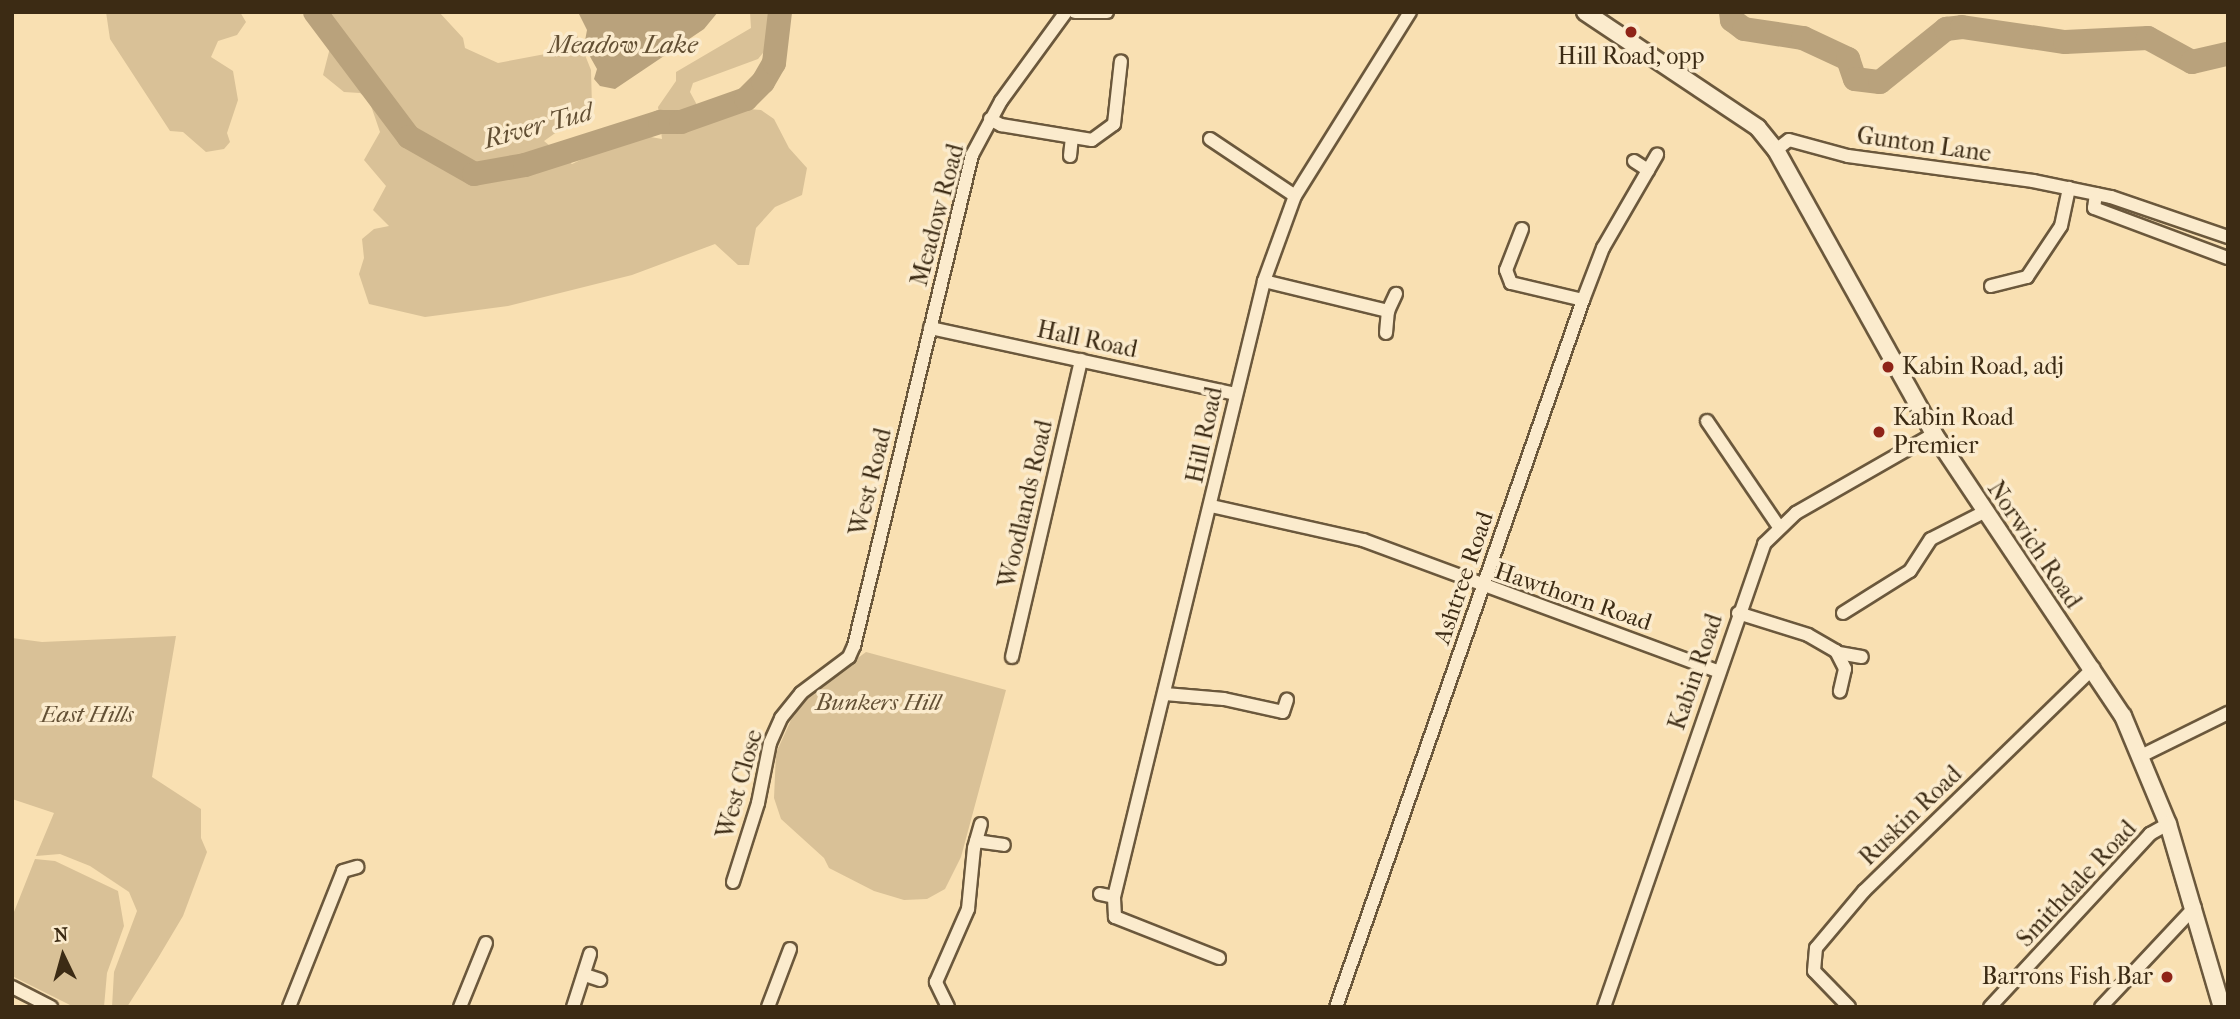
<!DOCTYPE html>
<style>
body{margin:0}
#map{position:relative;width:2240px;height:1019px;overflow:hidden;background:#f9e0b2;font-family:"IM FELL French Canon",serif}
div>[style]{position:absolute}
.green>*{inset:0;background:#d9c197}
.water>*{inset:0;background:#b9a27c}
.river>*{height:24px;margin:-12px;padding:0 12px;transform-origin:12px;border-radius:12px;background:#b9a27c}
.roads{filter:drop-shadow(2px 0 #6b583c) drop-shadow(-2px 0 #6b583c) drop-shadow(0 2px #6b583c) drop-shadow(0 -2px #6b583c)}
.minor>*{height:12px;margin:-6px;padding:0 6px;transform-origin:6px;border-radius:6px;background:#fbebcd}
.tertiary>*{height:16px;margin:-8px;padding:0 8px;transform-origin:8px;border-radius:8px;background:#fbebcd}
.dots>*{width:19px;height:19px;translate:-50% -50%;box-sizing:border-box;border:4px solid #fbebcd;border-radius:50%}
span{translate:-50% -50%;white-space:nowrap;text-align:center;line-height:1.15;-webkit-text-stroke:7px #fbebcd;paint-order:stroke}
.poi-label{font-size:24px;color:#3c2b14}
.left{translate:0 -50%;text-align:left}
.right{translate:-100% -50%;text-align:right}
.street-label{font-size:24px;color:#3c2b14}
.park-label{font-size:24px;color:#635035;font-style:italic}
.water-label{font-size:26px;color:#624f33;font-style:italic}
.frame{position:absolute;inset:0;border:14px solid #3c2b14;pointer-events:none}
.north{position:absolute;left:28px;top:921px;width:70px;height:70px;-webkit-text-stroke:5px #fbebcd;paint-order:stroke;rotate:355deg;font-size:19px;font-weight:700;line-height:28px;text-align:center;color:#3c2b14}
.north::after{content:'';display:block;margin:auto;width:24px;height:32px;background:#3c2b14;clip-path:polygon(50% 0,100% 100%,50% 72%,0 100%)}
</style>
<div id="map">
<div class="green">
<div style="clip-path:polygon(106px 12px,240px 12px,246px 22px,237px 35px,218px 41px,211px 57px,233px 71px,238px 100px,227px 133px,230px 142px,224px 149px,206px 152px,183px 132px,170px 131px,110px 39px)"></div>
<div style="clip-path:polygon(328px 12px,439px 12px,463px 38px,465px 48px,498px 63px,572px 49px,577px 35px,591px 70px,592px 107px,544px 141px,572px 164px,634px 134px,662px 139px,658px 107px,676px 81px,676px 72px,751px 28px,750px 12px,789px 12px,790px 20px,758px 59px,693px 83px,690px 92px,697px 105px,761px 110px,774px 119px,789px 148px,807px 168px,802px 195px,775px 207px,756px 228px,749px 265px,738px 265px,715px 244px,632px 275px,508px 306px,425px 317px,369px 304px,359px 274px,364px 258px,362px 239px,374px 229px,389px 226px,373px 210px,386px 186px,364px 160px,380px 132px,369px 100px,360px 93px,344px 92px,323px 75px,331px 44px,333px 19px)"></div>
<div style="clip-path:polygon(176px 636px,152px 777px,201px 809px,201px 838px,207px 852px,183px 916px,158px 958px,127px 1007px,112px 1007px,114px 972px,137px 911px,129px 892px,90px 866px,60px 854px,36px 856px,54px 813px,12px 799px,12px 638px,42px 642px)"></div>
<div style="clip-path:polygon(866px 652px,1006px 690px,961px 857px,945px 889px,927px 899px,904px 900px,874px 891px,829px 868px,824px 858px,781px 819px,774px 798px,776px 753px,791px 720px,814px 690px)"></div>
<div style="clip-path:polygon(35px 859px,55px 861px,118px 891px,124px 926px,107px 973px,104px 1007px,74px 1007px,12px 976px,12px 917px)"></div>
</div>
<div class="water">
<div style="clip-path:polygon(578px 12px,718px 12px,704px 29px,615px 89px,600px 86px,594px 79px,597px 69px,584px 46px,587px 30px)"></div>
</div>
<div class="river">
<div style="left:315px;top:12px;width:156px;rotate:53.1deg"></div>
<div style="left:409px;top:137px;width:75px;rotate:29.6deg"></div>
<div style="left:474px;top:174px;width:52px;rotate:-10deg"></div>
<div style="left:525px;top:165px;width:142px;rotate:-17.7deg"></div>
<div style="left:660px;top:122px;width:21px"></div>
<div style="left:681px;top:122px;width:69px;rotate:-19.5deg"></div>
<div style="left:746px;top:99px;width:24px;rotate:-45deg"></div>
<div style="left:763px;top:82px;width:22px;rotate:-60deg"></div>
<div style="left:774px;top:63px;width:51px;rotate:-83.3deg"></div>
<div style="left:1731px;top:12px;width:8px;rotate:83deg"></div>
<div style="left:1732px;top:20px;width:15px;rotate:37deg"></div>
<div style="left:1744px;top:29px;width:60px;rotate:8.7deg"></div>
<div style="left:1803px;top:38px;width:50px;rotate:25deg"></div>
<div style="left:1848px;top:59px;width:21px;rotate:71deg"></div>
<div style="left:1855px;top:79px;width:25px;rotate:7deg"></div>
<div style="left:1880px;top:82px;width:85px;rotate:-38.8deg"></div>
<div style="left:1946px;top:29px;width:16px;rotate:-7deg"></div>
<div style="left:1962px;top:27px;width:104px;rotate:8.3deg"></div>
<div style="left:2065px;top:42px;width:83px;rotate:-2.8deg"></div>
<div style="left:2148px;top:38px;width:50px;rotate:28.6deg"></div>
<div style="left:2192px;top:62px;width:37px;rotate:-13deg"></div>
</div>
<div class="roads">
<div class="minor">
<div style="left:1075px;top:12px;width:32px"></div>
<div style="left:990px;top:119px;width:13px;rotate:29deg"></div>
<div style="left:1001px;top:125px;width:92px;rotate:9.4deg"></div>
<div style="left:1092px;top:140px;width:27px;rotate:-36deg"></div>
<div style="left:1114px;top:124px;width:63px;rotate:-83.7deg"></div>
<div style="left:1210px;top:139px;width:102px;rotate:33.8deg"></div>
<div style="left:1776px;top:150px;width:16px;rotate:-38deg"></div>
<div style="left:1789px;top:140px;width:61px;rotate:15.2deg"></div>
<div style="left:1848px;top:156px;width:187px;rotate:7.7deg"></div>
<div style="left:2033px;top:181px;width:80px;rotate:11.6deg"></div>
<div style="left:2111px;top:197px;width:124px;rotate:18.9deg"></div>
<div style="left:1070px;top:156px;width:18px;rotate:-84deg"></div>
<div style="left:1634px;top:161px;width:17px;rotate:33deg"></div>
<div style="left:2096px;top:194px;width:14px;rotate:98deg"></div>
<div style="left:2094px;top:208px;width:143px;rotate:20.5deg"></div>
<div style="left:1522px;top:229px;width:44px;rotate:111.3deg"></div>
<div style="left:1506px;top:270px;width:14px;rotate:69deg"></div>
<div style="left:1511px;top:283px;width:74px;rotate:13.3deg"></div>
<div style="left:1264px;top:281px;width:128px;rotate:13.6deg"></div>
<div style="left:1388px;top:311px;width:19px;rotate:-65deg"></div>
<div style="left:1991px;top:286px;width:37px;rotate:-14deg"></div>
<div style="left:2027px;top:277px;width:61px;rotate:-56.3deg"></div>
<div style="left:2061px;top:226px;width:39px;rotate:-78deg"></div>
<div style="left:930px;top:328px;width:312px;rotate:12.2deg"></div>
<div style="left:1386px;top:333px;width:22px;rotate:-85deg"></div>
<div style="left:1707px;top:421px;width:128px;rotate:55.8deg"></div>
<div style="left:1211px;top:506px;width:156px;rotate:12.6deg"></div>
<div style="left:1363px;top:540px;width:380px;rotate:20.3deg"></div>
<div style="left:1738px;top:613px;width:73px;rotate:17.4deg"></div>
<div style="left:1808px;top:635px;width:32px;rotate:30deg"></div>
<div style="left:1836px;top:651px;width:20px;rotate:63deg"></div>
<div style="left:1845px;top:669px;width:23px;rotate:103deg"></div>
<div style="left:1843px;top:613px;width:79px;rotate:-32.1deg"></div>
<div style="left:1910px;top:571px;width:38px;rotate:-57deg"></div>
<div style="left:1931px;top:539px;width:59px;rotate:-27deg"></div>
<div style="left:1839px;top:653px;width:23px;rotate:10deg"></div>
<div style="left:1012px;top:657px;width:305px;rotate:-76.9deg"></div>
<div style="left:1165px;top:694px;width:59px;rotate:4.8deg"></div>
<div style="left:1224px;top:699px;width:60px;rotate:12.4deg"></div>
<div style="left:1283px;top:712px;width:13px;rotate:-72deg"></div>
<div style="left:2143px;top:755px;width:95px;rotate:-26.3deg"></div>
<div style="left:976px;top:841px;width:28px;rotate:8deg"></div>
<div style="left:733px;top:882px;width:83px;rotate:-72.4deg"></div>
<div style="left:758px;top:803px;width:61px;rotate:-78.7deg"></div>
<div style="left:770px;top:743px;width:27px;rotate:-66deg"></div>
<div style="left:781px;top:718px;width:32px;rotate:-51deg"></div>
<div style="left:801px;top:693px;width:60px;rotate:-36.9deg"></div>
<div style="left:849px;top:657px;width:12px;rotate:-66deg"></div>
<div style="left:854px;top:646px;width:505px;rotate:-76.49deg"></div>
<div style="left:972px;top:155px;width:61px;rotate:-61.8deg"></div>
<div style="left:1001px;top:101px;width:110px;rotate:-53.9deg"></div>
<div style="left:1100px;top:894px;width:14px;rotate:12deg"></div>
<div style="left:1219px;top:958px;width:112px;rotate:-158.5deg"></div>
<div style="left:1115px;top:917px;width:20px;rotate:-93deg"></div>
<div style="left:1114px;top:897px;width:634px;rotate:-76.31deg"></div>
<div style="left:1264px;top:281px;width:90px;rotate:-70deg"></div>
<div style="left:1295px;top:196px;width:217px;rotate:-58deg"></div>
<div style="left:585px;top:975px;width:16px;rotate:18deg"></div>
<div style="left:12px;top:987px;width:44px;rotate:27.1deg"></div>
<div style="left:289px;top:1007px;width:146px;rotate:-68.3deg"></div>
<div style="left:343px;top:871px;width:15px;rotate:-16deg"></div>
<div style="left:460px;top:1007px;width:69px;rotate:-67.9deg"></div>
<div style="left:573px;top:1007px;width:56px;rotate:-72.2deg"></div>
<div style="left:768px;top:1007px;width:62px;rotate:-69.2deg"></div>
<div style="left:948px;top:1007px;width:28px;rotate:-116deg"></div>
<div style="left:936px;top:982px;width:80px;rotate:-66.3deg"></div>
<div style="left:968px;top:909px;width:61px;rotate:-84.4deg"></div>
<div style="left:974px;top:848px;width:25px;rotate:-74deg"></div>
<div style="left:1336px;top:1007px;width:749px;rotate:-70.74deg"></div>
<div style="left:1583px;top:300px;width:56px;rotate:-69deg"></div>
<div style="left:1603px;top:248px;width:108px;rotate:-59.9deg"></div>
<div style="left:1604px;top:1007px;width:490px;rotate:-70.9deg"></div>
<div style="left:1764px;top:544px;width:45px;rotate:-44.1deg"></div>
<div style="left:1796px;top:513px;width:159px;rotate:-29.8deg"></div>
<div style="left:1849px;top:1007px;width:50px;rotate:-134.2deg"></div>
<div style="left:1814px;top:971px;width:23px;rotate:-85deg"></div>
<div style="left:1816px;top:948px;width:75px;rotate:-49.9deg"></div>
<div style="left:1864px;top:891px;width:320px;rotate:-44.2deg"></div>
<div style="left:1990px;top:1007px;width:236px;rotate:-47.2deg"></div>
<div style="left:2150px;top:834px;width:21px;rotate:-29deg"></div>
<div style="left:2101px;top:1007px;width:137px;rotate:-46.8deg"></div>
</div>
<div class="tertiary">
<div style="left:1585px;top:12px;width:208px;rotate:33.8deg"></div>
<div style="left:1758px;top:128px;width:28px;rotate:51deg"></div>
<div style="left:1776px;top:150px;width:325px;rotate:60.9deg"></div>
<div style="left:1934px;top:434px;width:339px;rotate:56.2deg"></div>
<div style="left:2123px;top:716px;width:117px;rotate:67.4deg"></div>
<div style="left:2168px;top:824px;width:191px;rotate:73.6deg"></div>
</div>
</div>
<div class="dots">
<div style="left:1631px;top:32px;background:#8f2418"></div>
<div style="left:1888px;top:367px;background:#8f2418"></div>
<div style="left:1879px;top:432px;background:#8f2418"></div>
<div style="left:2167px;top:977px;background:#8f2418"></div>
</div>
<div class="poi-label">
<span style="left:1631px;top:57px">Hill Road, opp</span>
<span class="left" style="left:1902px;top:367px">Kabin Road, adj</span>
<span class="left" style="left:1893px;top:432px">Kabin Road<br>Premier</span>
<span class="right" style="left:2153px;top:977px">Barrons Fish Bar</span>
</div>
<div class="street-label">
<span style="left:1924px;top:145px;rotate:8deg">Gunton Lane</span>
<span style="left:938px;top:215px;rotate:-75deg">Meadow Road</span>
<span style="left:1087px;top:340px;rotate:12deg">Hall Road</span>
<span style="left:1205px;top:435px;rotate:-78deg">Hill Road</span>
<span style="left:871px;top:482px;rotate:-76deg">West Road</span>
<span style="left:1026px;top:504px;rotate:-77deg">Woodlands Road</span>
<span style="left:2034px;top:545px;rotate:56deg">Norwich Road</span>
<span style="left:1464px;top:578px;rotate:-71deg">Ashtree Road</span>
<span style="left:1573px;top:597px;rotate:19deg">Hawthorn Road</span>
<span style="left:1696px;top:672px;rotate:-71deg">Kabin Road</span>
<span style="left:740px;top:784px;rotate:-74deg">West Close</span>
<span style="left:1911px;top:816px;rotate:-44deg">Ruskin Road</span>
<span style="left:2077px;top:884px;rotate:-47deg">Smithdale Road</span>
</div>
<div class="park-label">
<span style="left:878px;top:703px">Bunkers Hill</span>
<span style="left:87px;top:715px">East Hills</span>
</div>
<div class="water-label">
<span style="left:623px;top:45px">Meadow Lake</span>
<span style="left:538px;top:126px;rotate:-15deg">River Tud</span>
</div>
<div class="frame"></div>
<div class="north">N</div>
</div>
